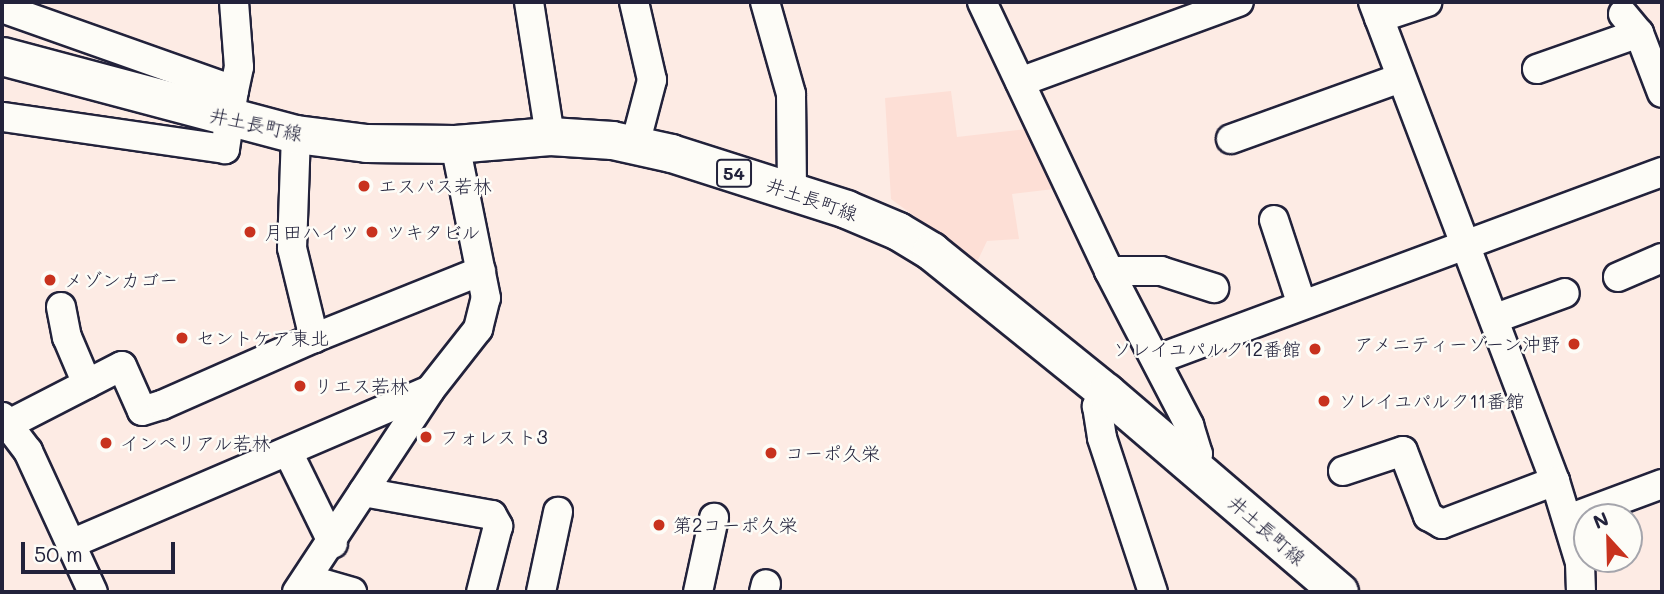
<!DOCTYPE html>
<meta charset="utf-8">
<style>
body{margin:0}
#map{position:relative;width:1664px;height:594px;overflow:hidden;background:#fdebe4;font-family:Mali,"Klee One",sans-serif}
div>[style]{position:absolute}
.built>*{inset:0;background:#fddfd6}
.roads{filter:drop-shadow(2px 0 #22223b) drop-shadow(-2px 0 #22223b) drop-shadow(0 2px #22223b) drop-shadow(0 -2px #22223b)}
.minor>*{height:28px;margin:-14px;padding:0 14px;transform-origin:14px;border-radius:14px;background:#fdfcf7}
.major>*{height:37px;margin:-18.5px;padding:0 18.5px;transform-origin:18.5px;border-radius:18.5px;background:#fdfcf7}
.dots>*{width:19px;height:19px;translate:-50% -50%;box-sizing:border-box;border:4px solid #fdfcf7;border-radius:50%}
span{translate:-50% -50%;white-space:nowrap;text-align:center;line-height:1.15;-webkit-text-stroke:5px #fdfcf7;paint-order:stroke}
.shield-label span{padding:2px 5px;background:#fdfcf7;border:2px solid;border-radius:5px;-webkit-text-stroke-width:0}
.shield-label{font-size:18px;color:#22223b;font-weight:700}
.street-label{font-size:19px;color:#22223b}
.poi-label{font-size:19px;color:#22223b}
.left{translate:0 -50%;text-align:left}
.right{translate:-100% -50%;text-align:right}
.frame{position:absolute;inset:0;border:4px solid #22223b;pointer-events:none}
.north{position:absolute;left:1573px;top:503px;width:70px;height:70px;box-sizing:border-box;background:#fdfcf7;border:2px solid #a5a5ac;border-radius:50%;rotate:338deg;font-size:19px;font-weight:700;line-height:28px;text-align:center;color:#22223b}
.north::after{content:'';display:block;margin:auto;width:24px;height:32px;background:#c8321e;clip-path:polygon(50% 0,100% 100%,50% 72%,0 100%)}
.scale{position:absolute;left:21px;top:542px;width:154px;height:32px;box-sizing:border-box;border:4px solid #22223b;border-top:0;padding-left:9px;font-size:21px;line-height:24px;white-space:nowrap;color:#22223b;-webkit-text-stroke:5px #fdfcf7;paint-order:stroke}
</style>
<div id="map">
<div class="built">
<div style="clip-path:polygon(951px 91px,957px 137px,1035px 128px,1062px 188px,1012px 194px,1019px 239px,987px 241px,977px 262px,891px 199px,885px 98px)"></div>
</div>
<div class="roads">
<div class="minor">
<div style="left:234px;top:2px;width:65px;rotate:85.6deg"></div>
<div style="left:239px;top:67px;width:24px;rotate:102deg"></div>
<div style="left:529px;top:2px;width:136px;rotate:81.1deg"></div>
<div style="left:634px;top:2px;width:80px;rotate:77deg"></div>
<div style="left:652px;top:80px;width:67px;rotate:104.7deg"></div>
<div style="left:765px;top:2px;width:96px;rotate:74.2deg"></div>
<div style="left:791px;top:94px;width:98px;rotate:89.4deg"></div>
<div style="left:982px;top:2px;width:297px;rotate:64.7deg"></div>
<div style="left:1109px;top:271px;width:174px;rotate:62.5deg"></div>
<div style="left:1189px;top:425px;width:30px;rotate:73deg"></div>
<div style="left:1198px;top:454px;width:12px;rotate:125deg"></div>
<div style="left:1373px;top:2px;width:512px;rotate:69.2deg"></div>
<div style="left:1555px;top:481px;width:86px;rotate:73deg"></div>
<div style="left:1580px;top:563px;width:29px;rotate:88deg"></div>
<div style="left:2px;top:8px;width:246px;rotate:19.5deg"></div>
<div style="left:234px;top:90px;width:60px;rotate:98.7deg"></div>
<div style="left:225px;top:149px;width:225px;rotate:-171.8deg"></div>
<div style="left:1623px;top:14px;width:25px;rotate:50deg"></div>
<div style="left:1639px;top:33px;width:64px;rotate:69deg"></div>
<div style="left:1379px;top:18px;width:51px;rotate:-18.4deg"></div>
<div style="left:1537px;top:69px;width:108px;rotate:-19.4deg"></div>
<div style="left:1020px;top:82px;width:233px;rotate:-20.1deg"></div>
<div style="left:296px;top:134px;width:114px;rotate:92deg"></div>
<div style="left:292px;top:248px;width:93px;rotate:76.3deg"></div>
<div style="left:1231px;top:139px;width:180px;rotate:-19.8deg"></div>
<div style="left:1274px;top:220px;width:86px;rotate:71.8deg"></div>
<div style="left:1109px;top:271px;width:52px"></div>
<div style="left:1161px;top:271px;width:56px;rotate:17.8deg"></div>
<div style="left:1618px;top:277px;width:48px;rotate:-23.4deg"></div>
<div style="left:61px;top:307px;width:31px;rotate:79deg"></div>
<div style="left:67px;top:337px;width:51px;rotate:66.9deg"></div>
<div style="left:1496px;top:318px;width:73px;rotate:-19.9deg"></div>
<div style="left:1158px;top:359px;width:538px;rotate:-20.36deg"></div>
<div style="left:1106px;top:392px;width:17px;rotate:123deg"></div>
<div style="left:1097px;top:406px;width:32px;rotate:81deg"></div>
<div style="left:1102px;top:438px;width:162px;rotate:71.7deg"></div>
<div style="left:2px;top:417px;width:43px;rotate:52.6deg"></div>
<div style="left:28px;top:451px;width:155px;rotate:65.3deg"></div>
<div style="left:7px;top:425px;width:129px;rotate:-27.2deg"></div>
<div style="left:122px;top:366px;width:49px;rotate:66deg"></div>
<div style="left:142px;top:411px;width:21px;rotate:-17deg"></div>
<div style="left:162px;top:405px;width:166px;rotate:-23.8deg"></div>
<div style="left:314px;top:338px;width:180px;rotate:-21.9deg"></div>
<div style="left:288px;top:452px;width:102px;rotate:63.9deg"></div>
<div style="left:1343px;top:471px;width:63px;rotate:-18.4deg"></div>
<div style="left:1403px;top:451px;width:70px;rotate:69deg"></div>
<div style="left:1428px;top:516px;width:16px;rotate:30deg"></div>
<div style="left:1442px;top:524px;width:121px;rotate:-20.8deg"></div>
<div style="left:363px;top:492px;width:131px;rotate:10.1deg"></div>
<div style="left:492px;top:515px;width:13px;rotate:61deg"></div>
<div style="left:498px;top:526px;width:68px;rotate:104.4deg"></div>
<div style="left:1568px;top:519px;width:100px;rotate:-20.4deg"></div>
<div style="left:73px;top:543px;width:388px;rotate:-23.2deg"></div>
<div style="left:307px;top:579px;width:47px;rotate:16.1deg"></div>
<div style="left:297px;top:592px;width:242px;rotate:-56.6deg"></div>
<div style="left:430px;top:390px;width:78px;rotate:-51.8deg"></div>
<div style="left:478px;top:329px;width:32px;rotate:-76deg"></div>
<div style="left:486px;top:298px;width:157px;rotate:-101.4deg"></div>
<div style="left:541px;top:592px;width:82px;rotate:-78deg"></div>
<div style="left:698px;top:592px;width:76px;rotate:-77.8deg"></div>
<div style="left:764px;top:592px;width:8px;rotate:-76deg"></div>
</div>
<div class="major">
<div style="left:2px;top:56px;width:304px;rotate:14.9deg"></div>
<div style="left:296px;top:134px;width:71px;rotate:7.3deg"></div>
<div style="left:366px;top:143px;width:89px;rotate:0.6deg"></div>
<div style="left:455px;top:144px;width:95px;rotate:-4.8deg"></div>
<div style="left:550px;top:136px;width:62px;rotate:3.7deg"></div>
<div style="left:612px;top:140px;width:60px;rotate:12.4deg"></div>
<div style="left:671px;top:153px;width:184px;rotate:17.7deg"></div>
<div style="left:846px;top:209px;width:56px;rotate:22.9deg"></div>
<div style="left:898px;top:231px;width:39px;rotate:31deg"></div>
<div style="left:931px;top:251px;width:225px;rotate:38.9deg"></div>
<div style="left:1106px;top:392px;width:307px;rotate:40.6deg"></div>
</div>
</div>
<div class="dots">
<div style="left:364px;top:186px;background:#c8321e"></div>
<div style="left:250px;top:232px;background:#c8321e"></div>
<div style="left:372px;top:232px;background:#c8321e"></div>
<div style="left:50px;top:280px;background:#c8321e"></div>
<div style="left:182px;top:338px;background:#c8321e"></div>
<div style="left:1574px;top:344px;background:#c8321e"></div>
<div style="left:1315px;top:349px;background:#c8321e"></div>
<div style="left:300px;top:386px;background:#c8321e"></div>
<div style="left:1324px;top:401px;background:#c8321e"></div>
<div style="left:426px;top:437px;background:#c8321e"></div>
<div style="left:106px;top:443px;background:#c8321e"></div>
<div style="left:771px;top:453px;background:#c8321e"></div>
<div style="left:659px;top:525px;background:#c8321e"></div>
</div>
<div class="shield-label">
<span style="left:734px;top:173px">54</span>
</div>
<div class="street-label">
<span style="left:256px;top:124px;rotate:12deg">井土長町線</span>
<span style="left:812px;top:199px;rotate:19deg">井土長町線</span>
<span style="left:1267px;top:530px;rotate:41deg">井土長町線</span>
</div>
<div class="poi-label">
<span class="left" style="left:378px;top:186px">エスパス若林</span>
<span class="left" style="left:264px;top:232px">月田ハイツ</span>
<span class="left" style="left:386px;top:232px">ツキタビル</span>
<span class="left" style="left:64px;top:280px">メゾンカゴー</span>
<span class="left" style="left:196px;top:338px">セントケア東北</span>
<span class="right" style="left:1560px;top:344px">アメニティーゾーン沖野</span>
<span class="right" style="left:1301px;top:349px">ソレイユパルク12番館</span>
<span class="left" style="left:314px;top:386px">リエス若林</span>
<span class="left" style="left:1338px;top:401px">ソレイユパルク11番館</span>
<span class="left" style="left:440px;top:437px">フォレスト3</span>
<span class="left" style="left:120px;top:443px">インペリアル若林</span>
<span class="left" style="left:785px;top:453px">コーポ久栄</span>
<span class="left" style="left:673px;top:525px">第2コーポ久栄</span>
</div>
<div class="frame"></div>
<div class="north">N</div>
<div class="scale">50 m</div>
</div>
